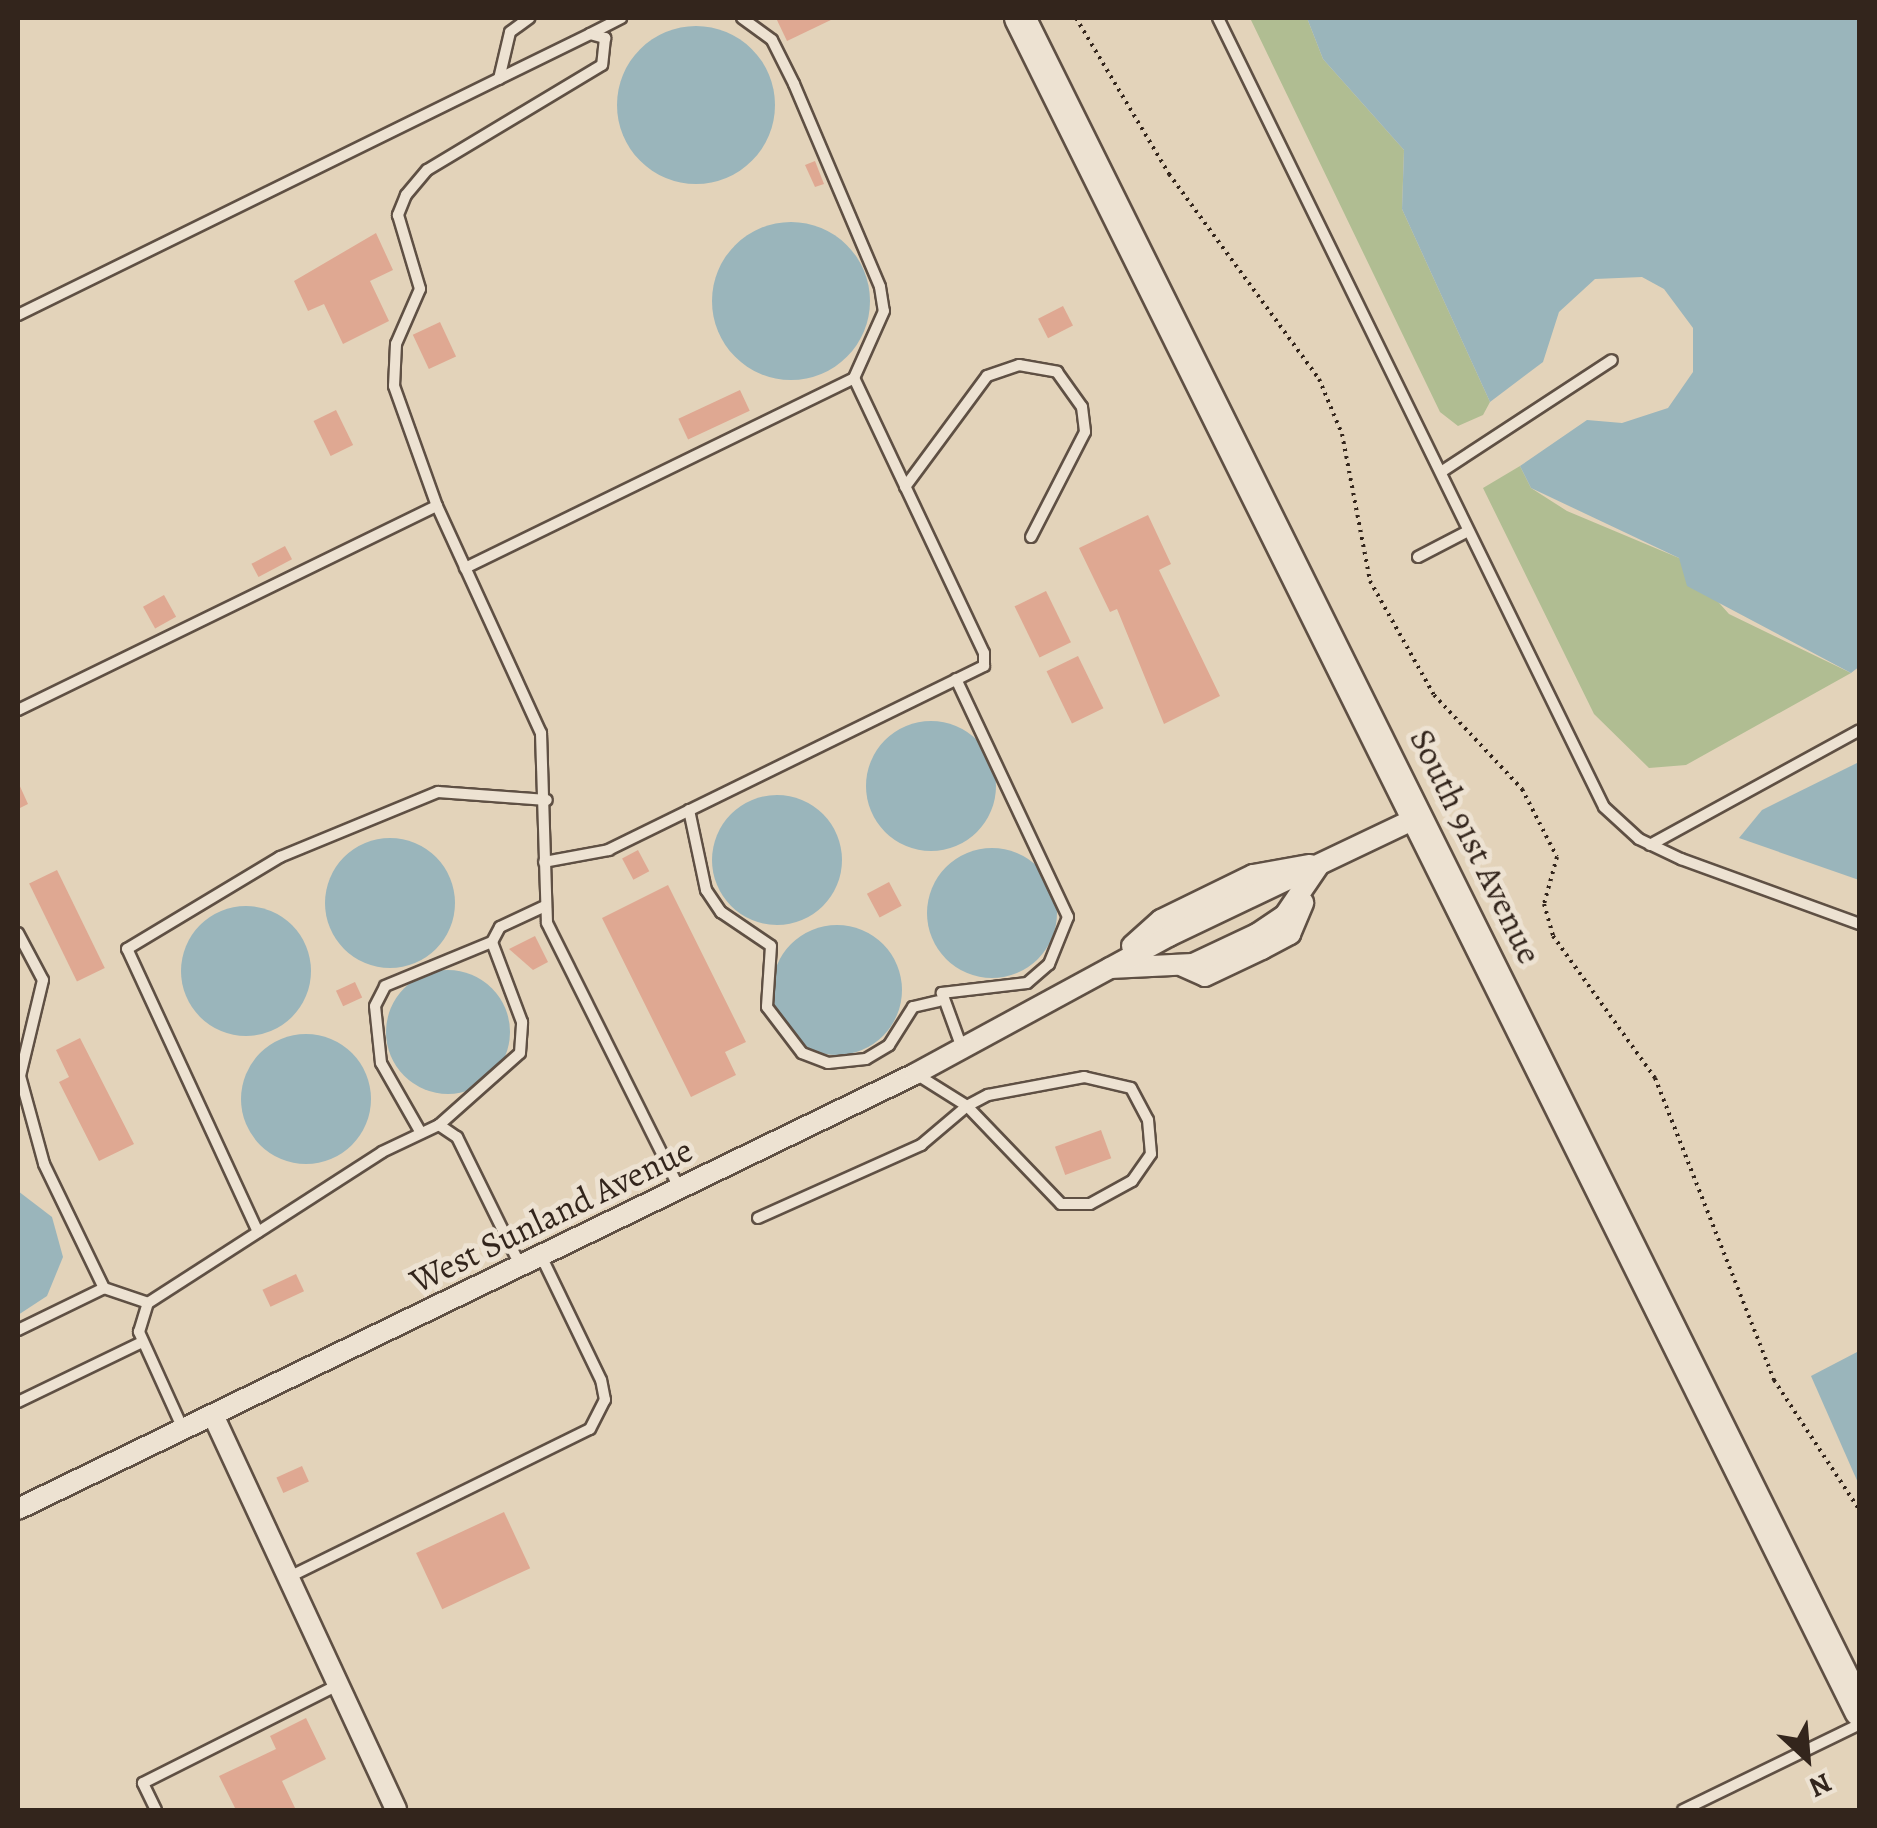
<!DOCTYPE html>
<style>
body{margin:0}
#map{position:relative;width:1877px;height:1828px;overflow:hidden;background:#e3d3ba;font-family:Alegreya,serif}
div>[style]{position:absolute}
.green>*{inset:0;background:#b0bd92}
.water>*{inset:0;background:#9ab5bb}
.round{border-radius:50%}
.building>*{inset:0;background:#dfa892;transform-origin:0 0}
.path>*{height:4px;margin-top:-2px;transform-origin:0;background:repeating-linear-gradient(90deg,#33251c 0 2.5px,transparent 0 7.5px)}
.roads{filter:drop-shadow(2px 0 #5f5044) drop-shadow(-2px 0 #5f5044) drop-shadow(0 2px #5f5044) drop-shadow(0 -2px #5f5044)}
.service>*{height:10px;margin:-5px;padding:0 5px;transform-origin:5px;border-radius:5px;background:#ede2d2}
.minor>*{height:20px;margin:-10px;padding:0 10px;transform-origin:10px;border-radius:10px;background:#ede2d2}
.secondary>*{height:30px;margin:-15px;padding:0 15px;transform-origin:15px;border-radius:15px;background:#ede2d2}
span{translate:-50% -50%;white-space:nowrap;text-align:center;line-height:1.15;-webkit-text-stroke:10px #ede2d2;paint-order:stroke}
.street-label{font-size:35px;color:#33251c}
.frame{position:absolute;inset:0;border:20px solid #33251c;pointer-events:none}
.north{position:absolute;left:1757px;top:1708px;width:100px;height:100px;-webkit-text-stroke:8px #ede2d2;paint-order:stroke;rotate:154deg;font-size:28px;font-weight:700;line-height:40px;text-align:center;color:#33251c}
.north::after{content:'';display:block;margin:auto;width:35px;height:45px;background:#33251c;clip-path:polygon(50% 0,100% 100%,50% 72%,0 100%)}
</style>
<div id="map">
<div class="green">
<div style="clip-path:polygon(1250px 18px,1307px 18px,1323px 59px,1404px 150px,1402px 209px,1490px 402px,1483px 415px,1458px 426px,1440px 412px)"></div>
<div style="clip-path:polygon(1520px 466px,1531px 488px,1567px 511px,1679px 558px,1729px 614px,1851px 673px,1686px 765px,1649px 768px,1594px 714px,1483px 488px)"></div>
</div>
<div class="water">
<div style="clip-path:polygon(1307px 18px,1859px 18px,1860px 666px,1851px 673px,1687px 586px,1679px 558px,1531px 488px,1520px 466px,1587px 420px,1622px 423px,1668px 408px,1693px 372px,1693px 328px,1664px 289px,1642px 277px,1595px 279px,1559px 312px,1543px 362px,1490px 402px,1402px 209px,1404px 150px,1323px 59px)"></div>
<div class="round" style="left:617px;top:26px;width:158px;height:158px"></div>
<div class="round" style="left:712px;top:222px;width:158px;height:158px"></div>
<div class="round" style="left:866px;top:721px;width:130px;height:130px"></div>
<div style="clip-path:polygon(1859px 762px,1859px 880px,1739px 838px,1762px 810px)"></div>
<div class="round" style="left:712px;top:795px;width:130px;height:130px"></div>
<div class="round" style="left:325px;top:838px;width:130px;height:130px"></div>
<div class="round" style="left:927px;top:848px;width:130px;height:130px"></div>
<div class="round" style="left:181px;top:906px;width:130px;height:130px"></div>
<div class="round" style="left:772px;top:925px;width:130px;height:130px"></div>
<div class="round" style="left:386px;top:970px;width:124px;height:124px"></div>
<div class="round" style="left:241px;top:1034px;width:130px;height:130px"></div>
<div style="clip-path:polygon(18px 1191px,52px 1217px,63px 1257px,47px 1296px,18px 1315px)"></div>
<div style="clip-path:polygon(1859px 1351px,1859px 1485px,1811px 1376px)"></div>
</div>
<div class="building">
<div style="clip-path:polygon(776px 18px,835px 18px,787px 41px)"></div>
<div style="clip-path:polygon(815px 161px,824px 184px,815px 187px,805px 165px)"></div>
<div style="clip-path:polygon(376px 233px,393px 270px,370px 281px,389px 321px,343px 344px,324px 304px,308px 311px,294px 281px)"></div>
<div style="left:1063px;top:306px;width:22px;height:28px;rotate:63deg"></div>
<div style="left:440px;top:322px;width:38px;height:30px;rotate:65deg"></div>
<div style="left:740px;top:390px;width:23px;height:68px;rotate:65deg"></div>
<div style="left:336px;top:410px;width:39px;height:25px;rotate:64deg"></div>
<div style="clip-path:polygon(1148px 515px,1171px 564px,1159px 570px,1220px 696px,1164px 724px,1117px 609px,1110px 612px,1079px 548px)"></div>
<div style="left:285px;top:546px;width:15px;height:38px;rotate:62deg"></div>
<div style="left:1046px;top:591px;width:57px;height:35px;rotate:64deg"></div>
<div style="left:164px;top:595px;width:25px;height:24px;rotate:61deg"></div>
<div style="left:1078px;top:656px;width:58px;height:35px;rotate:64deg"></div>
<div style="clip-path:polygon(18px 782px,28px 804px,18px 809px)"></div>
<div style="left:638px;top:850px;width:24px;height:18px;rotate:62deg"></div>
<div style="left:57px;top:870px;width:109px;height:31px;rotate:64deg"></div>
<div style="left:889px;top:882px;width:27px;height:25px;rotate:62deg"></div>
<div style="clip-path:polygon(668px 885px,746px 1042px,725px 1052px,736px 1075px,691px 1097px,602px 918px)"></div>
<div style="clip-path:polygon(535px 936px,548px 962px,533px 970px,509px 949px)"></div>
<div style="left:355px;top:982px;width:17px;height:21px;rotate:65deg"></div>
<div style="clip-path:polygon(80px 1038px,134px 1144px,99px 1161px,59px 1082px,69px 1077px,56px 1050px)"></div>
<div style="left:1101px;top:1130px;width:30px;height:49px;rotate:70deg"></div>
<div style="left:296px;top:1274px;width:19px;height:37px;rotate:65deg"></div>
<div style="left:302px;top:1466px;width:17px;height:28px;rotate:66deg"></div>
<div style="left:504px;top:1512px;width:62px;height:97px;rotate:65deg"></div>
<div style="clip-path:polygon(306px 1718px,326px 1759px,282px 1781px,296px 1810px,236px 1810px,219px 1776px,276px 1749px,270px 1736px)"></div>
</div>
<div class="path">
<div style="left:1076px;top:18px;width:182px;rotate:59.2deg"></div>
<div style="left:1169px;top:174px;width:254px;rotate:53.8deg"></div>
<div style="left:1319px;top:379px;width:60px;rotate:67.3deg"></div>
<div style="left:1342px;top:434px;width:150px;rotate:79.2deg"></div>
<div style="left:1370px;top:581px;width:131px;rotate:60.7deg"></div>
<div style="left:1434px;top:695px;width:129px;rotate:46.9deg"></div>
<div style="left:1522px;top:789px;width:76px;rotate:62.8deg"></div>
<div style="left:1557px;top:857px;width:49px;rotate:105.5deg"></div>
<div style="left:1544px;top:904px;width:33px;rotate:74deg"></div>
<div style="left:1553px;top:936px;width:175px;rotate:54.3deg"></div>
<div style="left:1655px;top:1078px;width:325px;rotate:68.5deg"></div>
<div style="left:1774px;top:1380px;width:157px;rotate:56.7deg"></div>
</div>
<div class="roads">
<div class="service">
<div style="left:742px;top:18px;width:37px;rotate:36deg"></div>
<div style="left:772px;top:40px;width:49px;rotate:63.4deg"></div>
<div style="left:794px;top:84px;width:220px;rotate:67deg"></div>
<div style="left:880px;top:287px;width:24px;rotate:81deg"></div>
<div style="left:884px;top:311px;width:73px;rotate:114.1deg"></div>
<div style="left:1218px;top:18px;width:878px;rotate:63.93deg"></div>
<div style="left:1604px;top:807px;width:47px;rotate:42.4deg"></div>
<div style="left:1639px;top:839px;width:47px;rotate:25.5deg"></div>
<div style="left:1681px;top:859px;width:190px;rotate:20deg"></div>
<div style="left:590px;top:34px;width:35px;rotate:-27deg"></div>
<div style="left:499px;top:79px;width:48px;rotate:-76.8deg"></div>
<div style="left:510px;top:32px;width:24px;rotate:-36deg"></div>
<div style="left:18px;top:315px;width:637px;rotate:-26.16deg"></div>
<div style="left:590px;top:34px;width:16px;rotate:15deg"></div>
<div style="left:605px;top:38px;width:27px;rotate:96deg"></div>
<div style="left:602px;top:65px;width:204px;rotate:149deg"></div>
<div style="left:427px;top:170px;width:33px;rotate:130deg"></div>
<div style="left:406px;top:195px;width:22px;rotate:112deg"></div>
<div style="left:398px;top:215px;width:77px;rotate:73.4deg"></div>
<div style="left:420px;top:289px;width:60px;rotate:113.6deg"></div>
<div style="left:396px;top:344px;width:42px;rotate:92.7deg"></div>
<div style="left:394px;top:386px;width:127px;rotate:70.3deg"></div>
<div style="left:437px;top:506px;width:250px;rotate:65.4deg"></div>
<div style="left:541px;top:733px;width:190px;rotate:88.2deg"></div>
<div style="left:547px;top:923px;width:296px;rotate:63.5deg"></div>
<div style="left:1441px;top:472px;width:204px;rotate:-33.2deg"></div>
<div style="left:905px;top:487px;width:138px;rotate:-53.5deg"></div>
<div style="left:987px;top:376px;width:34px;rotate:-19deg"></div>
<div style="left:1019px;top:365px;width:39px;rotate:10deg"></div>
<div style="left:1057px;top:372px;width:43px;rotate:54.5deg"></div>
<div style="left:1082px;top:407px;width:25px;rotate:83deg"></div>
<div style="left:1085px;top:432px;width:118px;rotate:117.2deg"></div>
<div style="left:1418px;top:557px;width:56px;rotate:-27.5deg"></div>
<div style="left:465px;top:568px;width:433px;rotate:-26deg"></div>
<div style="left:854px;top:378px;width:304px;rotate:64.7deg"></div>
<div style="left:984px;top:653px;width:13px;rotate:90deg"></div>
<div style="left:984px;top:666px;width:418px;rotate:153.9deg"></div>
<div style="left:609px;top:850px;width:66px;rotate:169.5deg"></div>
<div style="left:956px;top:679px;width:263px;rotate:64.8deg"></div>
<div style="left:1068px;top:917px;width:51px;rotate:112deg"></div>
<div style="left:1049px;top:964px;width:29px;rotate:139deg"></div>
<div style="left:1027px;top:983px;width:86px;rotate:173.3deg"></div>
<div style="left:942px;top:993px;width:59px;rotate:70deg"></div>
<div style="left:18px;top:710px;width:466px;rotate:-26deg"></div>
<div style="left:689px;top:810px;width:82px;rotate:78deg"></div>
<div style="left:706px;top:890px;width:27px;rotate:56deg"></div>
<div style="left:721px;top:912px;width:60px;rotate:34.2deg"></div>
<div style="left:771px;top:946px;width:61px;rotate:93.8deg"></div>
<div style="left:767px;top:1007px;width:58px;rotate:52.7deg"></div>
<div style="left:802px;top:1053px;width:28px;rotate:21deg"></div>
<div style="left:828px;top:1063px;width:38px;rotate:-6deg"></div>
<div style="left:866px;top:1059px;width:27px;rotate:-31deg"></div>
<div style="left:889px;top:1045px;width:45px;rotate:-57.7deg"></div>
<div style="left:913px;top:1007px;width:26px;rotate:-13deg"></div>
<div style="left:1650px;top:845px;width:239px;rotate:-28.7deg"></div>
<div style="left:18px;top:933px;width:53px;rotate:62deg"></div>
<div style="left:43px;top:980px;width:99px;rotate:103.5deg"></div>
<div style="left:20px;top:1076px;width:91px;rotate:74.7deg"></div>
<div style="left:44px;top:1164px;width:138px;rotate:64.2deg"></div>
<div style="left:439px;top:1125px;width:108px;rotate:-41.6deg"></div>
<div style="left:520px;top:1053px;width:31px;rotate:-86deg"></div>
<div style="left:522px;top:1022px;width:85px;rotate:-110.6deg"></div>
<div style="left:492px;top:942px;width:17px;rotate:-62deg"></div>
<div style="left:500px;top:927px;width:50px;rotate:-25deg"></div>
<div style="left:421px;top:1133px;width:81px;rotate:-119.7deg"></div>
<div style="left:381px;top:1063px;width:57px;rotate:-96deg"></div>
<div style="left:375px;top:1006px;width:22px;rotate:-63deg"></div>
<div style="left:385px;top:986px;width:116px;rotate:-22.4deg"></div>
<div style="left:758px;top:1218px;width:179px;rotate:-24.1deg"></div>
<div style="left:921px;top:1145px;width:60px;rotate:-40.3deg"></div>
<div style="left:967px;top:1106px;width:24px;rotate:-28deg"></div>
<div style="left:988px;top:1095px;width:98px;rotate:-10.6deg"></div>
<div style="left:1084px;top:1077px;width:48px;rotate:13.2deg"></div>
<div style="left:1131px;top:1088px;width:36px;rotate:62deg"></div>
<div style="left:1148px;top:1120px;width:34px;rotate:85deg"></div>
<div style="left:1151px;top:1154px;width:33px;rotate:125deg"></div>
<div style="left:1132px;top:1181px;width:48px;rotate:151.3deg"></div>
<div style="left:1090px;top:1204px;width:29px;rotate:180deg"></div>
<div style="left:1061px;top:1204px;width:136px;rotate:-133.8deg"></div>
<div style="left:967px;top:1106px;width:60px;rotate:-147.9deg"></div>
<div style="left:258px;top:1232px;width:312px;rotate:-114.8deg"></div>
<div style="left:127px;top:949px;width:179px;rotate:-31deg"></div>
<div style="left:280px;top:857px;width:171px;rotate:-22.4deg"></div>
<div style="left:438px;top:792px;width:109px;rotate:4.2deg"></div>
<div style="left:18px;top:1330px;width:96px;rotate:-26deg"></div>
<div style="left:104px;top:1288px;width:46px;rotate:18.8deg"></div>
<div style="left:18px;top:1402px;width:138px;rotate:-25.8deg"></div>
<div style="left:183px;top:1429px;width:107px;rotate:-114.4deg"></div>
<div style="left:139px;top:1332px;width:30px;rotate:-73deg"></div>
<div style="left:148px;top:1303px;width:278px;rotate:-32.8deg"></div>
<div style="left:382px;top:1152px;width:63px;rotate:-25.3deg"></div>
<div style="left:439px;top:1125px;width:22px;rotate:34deg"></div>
<div style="left:457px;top:1137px;width:143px;rotate:63.8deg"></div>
<div style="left:289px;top:1577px;width:335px;rotate:-26.2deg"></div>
<div style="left:590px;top:1429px;width:33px;rotate:-63deg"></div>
<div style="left:605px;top:1400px;width:20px;rotate:-101deg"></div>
<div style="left:601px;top:1380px;width:138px;rotate:-115.8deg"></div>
<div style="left:156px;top:1810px;width:30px;rotate:-116deg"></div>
<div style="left:143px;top:1783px;width:218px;rotate:-26.7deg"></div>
<div style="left:1683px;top:1810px;width:197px;rotate:-25.9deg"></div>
</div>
<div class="minor">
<div style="left:1132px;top:946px;width:39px;rotate:-42deg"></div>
<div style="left:1161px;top:920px;width:102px;rotate:-26.1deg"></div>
<div style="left:1253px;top:875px;width:58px;rotate:-10deg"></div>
<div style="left:1183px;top:966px;width:24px;rotate:24deg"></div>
<div style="left:1205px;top:976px;width:63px;rotate:-25.3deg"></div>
<div style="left:1262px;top:949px;width:32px;rotate:-28deg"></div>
<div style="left:1290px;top:934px;width:34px;rotate:-67deg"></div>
<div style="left:1110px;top:968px;width:83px;rotate:-2.8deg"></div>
<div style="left:1193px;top:964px;width:71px;rotate:-25.1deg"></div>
<div style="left:1257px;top:934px;width:34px;rotate:-34deg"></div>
<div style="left:1285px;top:915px;width:60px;rotate:-55.8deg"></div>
<div style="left:213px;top:1415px;width:435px;rotate:65.1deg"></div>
<div style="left:18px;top:1509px;width:997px;rotate:-25.87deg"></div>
<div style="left:915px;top:1074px;width:289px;rotate:-28.5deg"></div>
<div style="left:1169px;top:936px;width:276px;rotate:-25.5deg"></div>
</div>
<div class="secondary">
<div style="left:1020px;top:18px;width:1890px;rotate:63.61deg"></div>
</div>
</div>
<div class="street-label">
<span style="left:1476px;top:846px;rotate:64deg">South 91st Avenue</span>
<span style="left:551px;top:1215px;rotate:-26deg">West Sunland Avenue</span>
</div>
<div class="frame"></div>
<div class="north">N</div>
</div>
